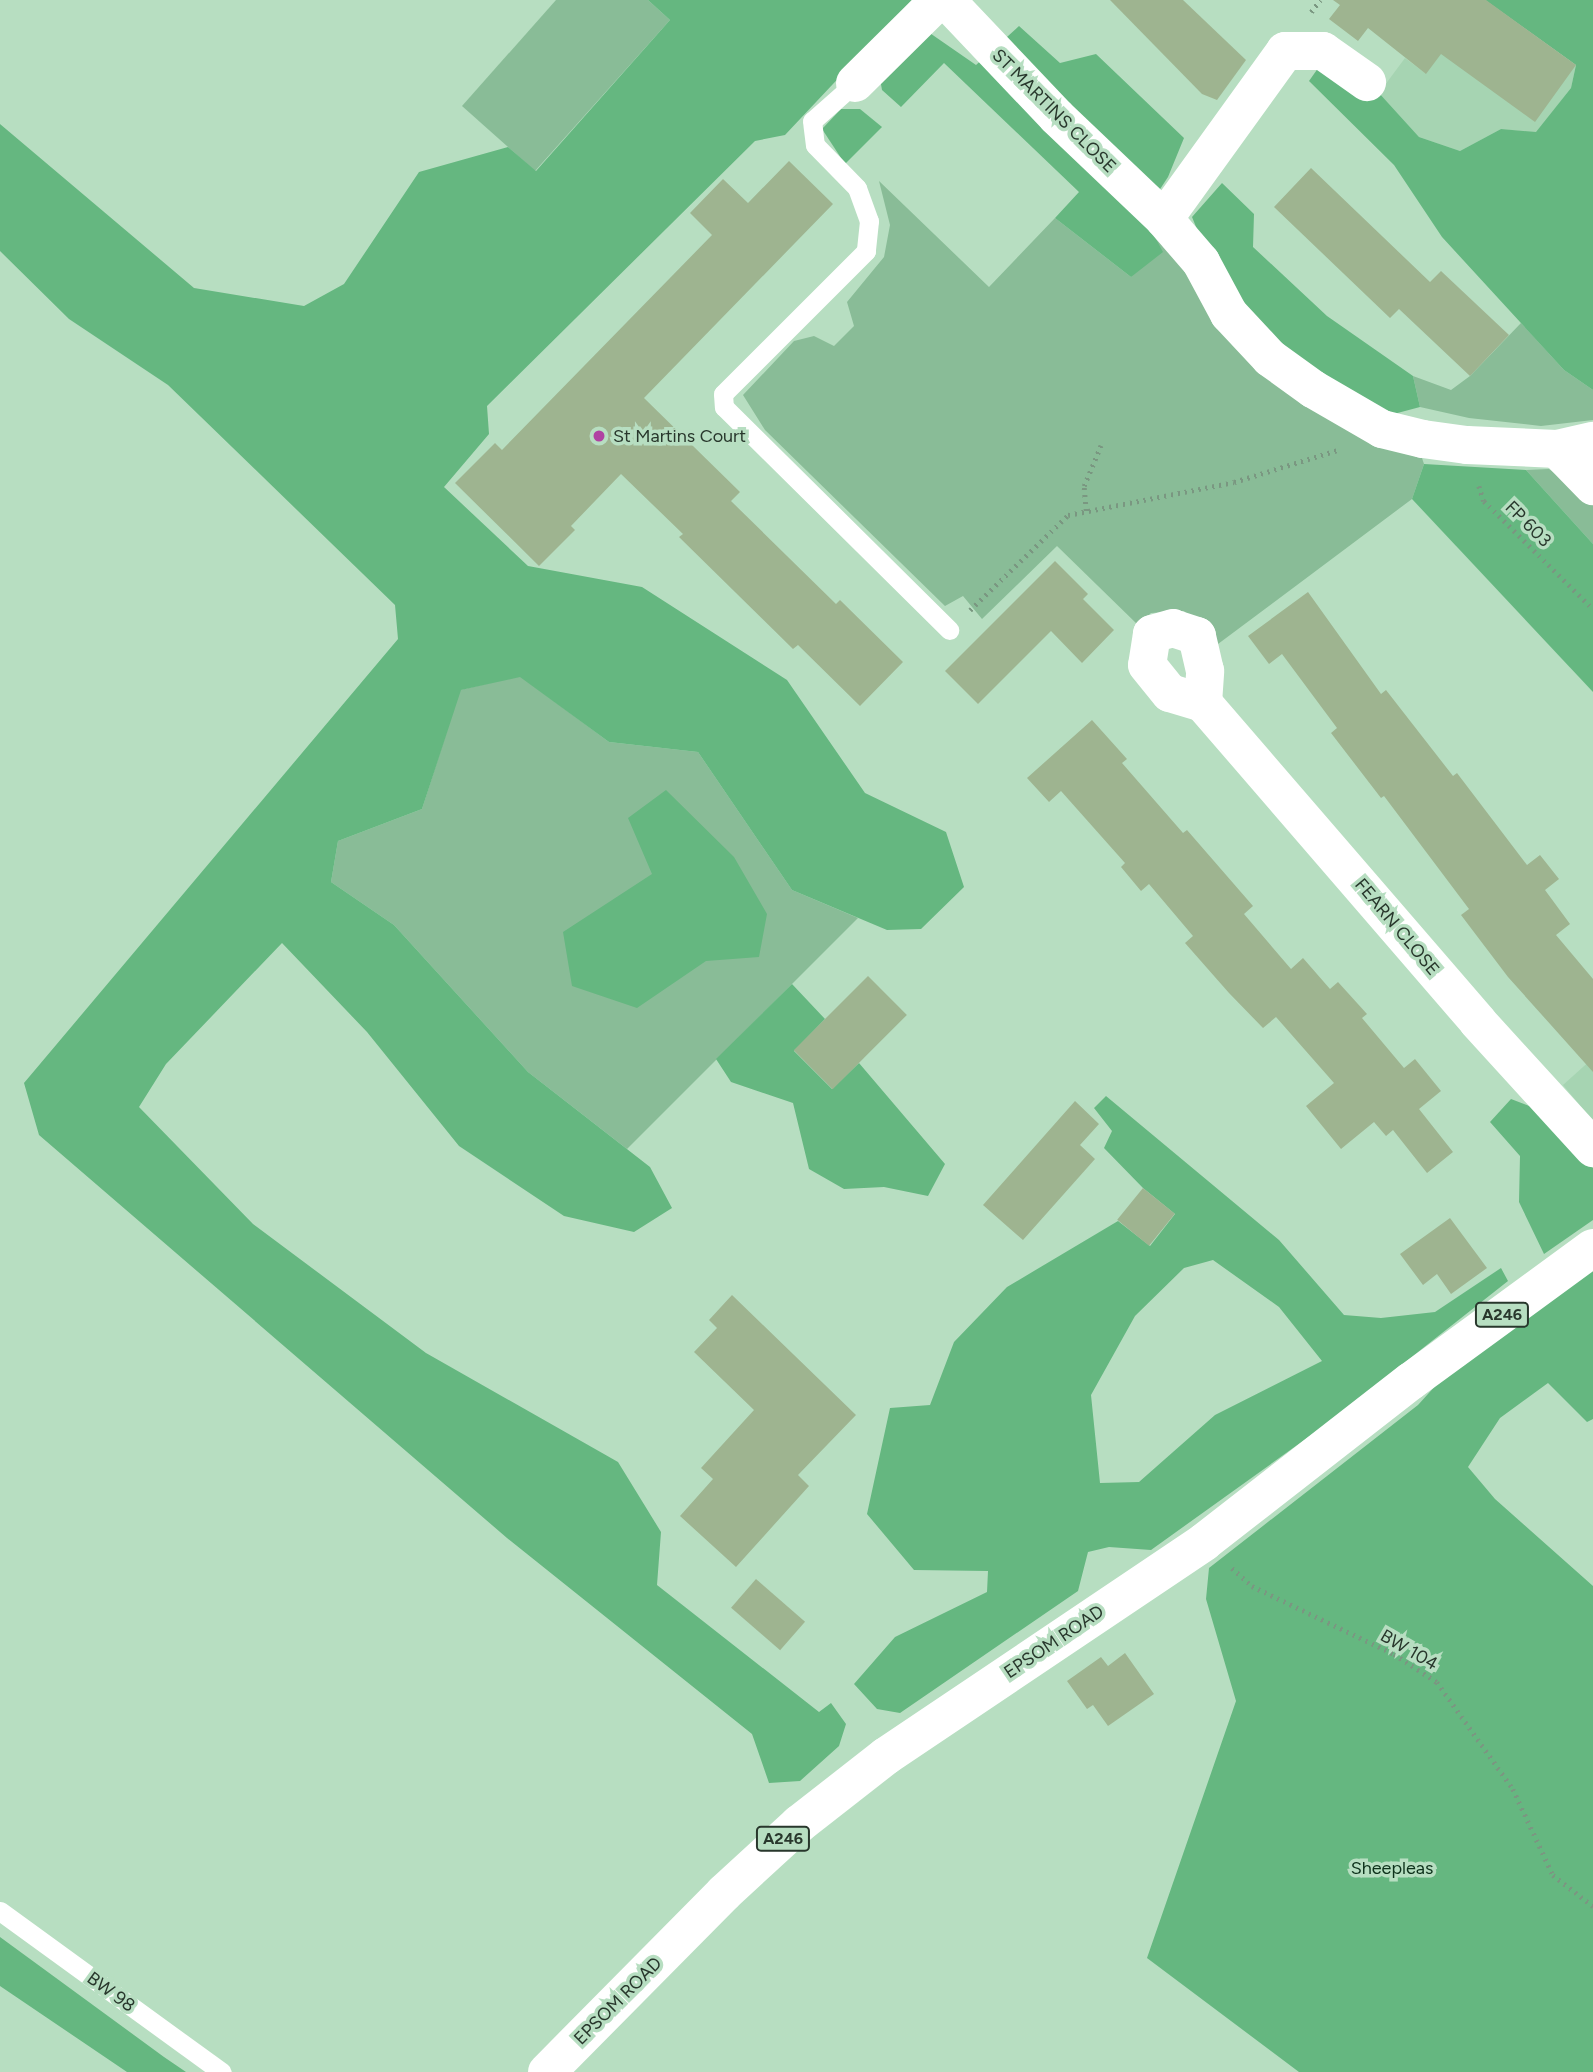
<!DOCTYPE html>
<style>
body{margin:0}
#map{position:relative;width:1593px;height:2072px;overflow:hidden;background:#b7dec1;font-family:Figtree,sans-serif}
div>[style]{position:absolute}
.built>*{inset:0;background:#a6d4b2}
.green>*{inset:0;background:#89bc97}
.forest>*{inset:0;background:#65b780}
.building>*{inset:0;background:#9eb490;transform-origin:0 0}
.path>*{height:4.5px;margin-top:-2.25px;transform-origin:0;background:repeating-linear-gradient(90deg,#7a9781 0 2px,transparent 0 7px)}
.lane>*{height:19px;margin:-9.5px;padding:0 9.5px;transform-origin:9.5px;border-radius:9.5px;background:#fff}
.street>*{height:38px;margin:-19px;padding:0 19px;transform-origin:19px;border-radius:19px;background:#fff}
.primary>*{height:38px;margin:-19px;padding:0 19px;transform-origin:19px;border-radius:19px;background:#fff}
.dots>*{width:19px;height:19px;translate:-50% -50%;box-sizing:border-box;border:4px solid #b7dec1;border-radius:50%}
span{translate:-50% -50%;white-space:nowrap;text-align:center;line-height:1.15;-webkit-text-stroke:7px #b7dec1;paint-order:stroke}
.shield-label span{padding:2px 5px;background:#b7dec1;border:2px solid;border-radius:5px;-webkit-text-stroke-width:0}
.shield-label{font-size:16px;color:#28372c;font-weight:700}
.street-label{font-size:18px;color:#28372c}
.poi-label{font-size:18px;color:#28372c}
.left{translate:0 -50%;text-align:left}
.park-label{font-size:18px;color:#0d311b}
</style>
<div id="map">
<div class="built">
<div style="clip-path:polygon(1481px 0,1576px 65px,1571px 88px,1536px 133px,1501px 129px,1460px 151px,1419px 137px,1379px 93px,1405px 58px,1425px 73px)"></div>
<div style="clip-path:polygon(1593px 1058px,1593px 1121px,1563px 1085px)"></div>
</div>
<div class="green">
<div style="clip-path:polygon(556px 0,648px 0,670px 20px,535px 171px,462px 106px)"></div>
<div style="clip-path:polygon(879px 181px,989px 287px,1055px 218px,1131px 277px,1155px 238px,1421px 455px,1424px 464px,1412px 499px,1218px 644px,1184px 611px,1151px 613px,1138px 625px,1057px 546px,982px 619px,963px 596px,945px 606px,765px 430px,743px 395px,794px 341px,814px 336px,834px 346px,854px 326px,847px 302px,884px 257px,890px 225px)"></div>
<div style="clip-path:polygon(1521px 323px,1564px 370px,1593px 390px,1593px 420px,1541px 426px,1469px 418px,1420px 407px,1413px 376px,1451px 390px,1470px 376px)"></div>
<div style="clip-path:polygon(1549px 469px,1593px 500px,1593px 544px,1526px 470px)"></div>
<div style="clip-path:polygon(520px 676px,609px 742px,698px 752px,792px 890px,858px 918px,627px 1149px,528px 1072px,394px 925px,331px 882px,338px 841px,422px 809px,460px 690px)"></div>
</div>
<div class="forest">
<div style="clip-path:polygon(648px 0,912px 0,785px 135px,755px 141px,487px 406px,489px 434px,444px 487px,528px 566px,642px 587px,787px 680px,865px 793px,946px 832px,964px 887px,921px 929px,887px 930px,792px 890px,698px 752px,609px 742px,520px 677px,461px 690px,422px 809px,338px 841px,331px 882px,394px 925px,528px 1072px,650px 1167px,672px 1208px,634px 1232px,564px 1216px,459px 1146px,367px 1032px,282px 943px,166px 1064px,139px 1107px,253px 1224px,426px 1353px,618px 1462px,661px 1532px,657px 1585px,819px 1712px,831px 1703px,846px 1724px,839px 1746px,800px 1781px,769px 1783px,752px 1734px,507px 1538px,39px 1135px,24px 1083px,398px 639px,395px 605px,168px 385px,69px 319px,0 251px,0 124px,194px 288px,304px 306px,344px 284px,419px 172px,508px 147px,536px 171px,670px 20px)"></div>
<div style="clip-path:polygon(1485px 0,1593px 0,1593px 390px,1564px 370px,1442px 237px,1394px 165px,1309px 81px,1321px 64px,1379px 93px,1419px 137px,1460px 151px,1501px 129px,1536px 132px,1571px 88px,1576px 65px)"></div>
<div style="clip-path:polygon(1019px 26px,1060px 63px,1096px 54px,1184px 138px,1168px 177px,1143px 215px,1163px 252px,1131px 277px,1055px 218px,1079px 192px,944px 63px,901px 107px,882px 90px,879px 73px,924px 29px,976px 65px)"></div>
<div style="clip-path:polygon(841px 109px,860px 109px,882px 127px,845px 164px,822px 129px)"></div>
<div style="clip-path:polygon(1222px 183px,1254px 214px,1253px 247px,1327px 316px,1413px 376px,1420px 407px,1390px 415px,1315px 375px,1252px 319px,1212px 266px,1192px 217px)"></div>
<div style="clip-path:polygon(1424px 464px,1526px 470px,1593px 544px,1593px 692px,1412px 499px)"></div>
<div style="clip-path:polygon(666px 790px,734px 857px,767px 914px,759px 957px,706px 961px,637px 1008px,572px 986px,563px 932px,652px 874px,628px 818px)"></div>
<div style="clip-path:polygon(792px 984px,825px 1019px,794px 1051px,832px 1089px,859px 1063px,945px 1164px,928px 1196px,884px 1187px,844px 1189px,809px 1169px,793px 1103px,731px 1082px,716px 1059px)"></div>
<div style="clip-path:polygon(evenodd,1106px 1096px,1279px 1240px,1344px 1315px,1381px 1318px,1435px 1312px,1501px 1268px,1508px 1281px,1328px 1423px,1151px 1550px,1109px 1547px,1088px 1552px,1078px 1591px,900px 1713px,877px 1709px,854px 1684px,895px 1637px,987px 1592px,988px 1571px,914px 1570px,867px 1514px,890px 1408px,930px 1405px,954px 1342px,1007px 1287px,1118px 1221px,1150px 1246px,1175px 1214px,1143px 1188px,1104px 1148px,1112px 1131px,1094px 1108px,1106px 1096px,1213px 1260px,1279px 1307px,1322px 1361px,1215px 1415px,1139px 1482px,1100px 1483px,1091px 1395px,1135px 1316px,1184px 1268px,1213px 1260px)"></div>
<div style="clip-path:polygon(1511px 1099px,1545px 1112px,1593px 1168px,1593px 1220px,1544px 1254px,1519px 1202px,1520px 1156px,1490px 1122px)"></div>
<div style="clip-path:polygon(1593px 1268px,1593px 1419px,1587px 1422px,1548px 1383px,1500px 1418px,1468px 1467px,1495px 1499px,1593px 1586px,1593px 2072px,1299px 2072px,1147px 1958px,1236px 1701px,1206px 1599px,1209px 1568px,1418px 1405px,1457px 1362px)"></div>
<div style="clip-path:polygon(0 1937px,164px 2057px,186px 2072px,127px 2072px,0 1986px)"></div>
</div>
<div class="building">
<div style="clip-path:polygon(1110px 0,1183px 0,1246px 60px,1217px 100px,1202px 94px)"></div>
<div style="clip-path:polygon(1333px 0,1486px 0,1576px 65px,1535px 122px,1441px 54px,1426px 74px,1368px 28px,1358px 41px,1329px 19px,1340px 5px)"></div>
<div style="clip-path:polygon(789px 161px,833px 204px,644px 398px,740px 492px,731px 501px,836px 604px,840px 600px,903px 662px,860px 706px,798px 645px,793px 649px,679px 537px,683px 534px,621px 474px,571px 526px,575px 530px,539px 566px,455px 483px,495px 443px,502px 450px,712px 235px,690px 213px,723px 179px,748px 203px)"></div>
<div style="clip-path:polygon(1311px 168px,1430px 282px,1441px 271px,1509px 335px,1470px 376px,1399px 309px,1390px 318px,1274px 207px)"></div>
<div style="clip-path:polygon(1055px 561px,1088px 594px,1083px 599px,1114px 630px,1082px 663px,1051px 631px,978px 704px,945px 671px)"></div>
<div style="clip-path:polygon(1308px 592px,1381px 694px,1386px 690px,1453px 776px,1457px 773px,1527px 865px,1540px 855px,1559px 879px,1545px 890px,1570px 924px,1556px 935px,1593px 979px,1593px 1072px,1508px 977px,1461px 915px,1469px 909px,1384px 796px,1381px 798px,1331px 733px,1337px 728px,1282px 654px,1269px 664px,1248px 636px)"></div>
<div style="clip-path:polygon(1092px 720px,1127px 759px,1122px 763px,1183px 833px,1187px 830px,1253px 906px,1244px 914px,1291px 969px,1303px 958px,1330px 989px,1338px 982px,1367px 1014px,1362px 1018px,1404px 1068px,1415px 1059px,1441px 1091px,1419px 1109px,1453px 1152px,1427px 1173px,1393px 1130px,1386px 1136px,1374px 1122px,1341px 1149px,1306px 1106px,1334px 1083px,1276px 1017px,1263px 1028px,1229px 993px,1185px 943px,1193px 936px,1149px 884px,1141px 891px,1121px 867px,1125px 863px,1061px 791px,1049px 802px,1027px 778px)"></div>
<div style="left:868px;top:976px;width:55px;height:105px;rotate:45deg"></div>
<div style="clip-path:polygon(1075px 1101px,1099px 1124px,1080px 1145px,1095px 1159px,1023px 1240px,983px 1205px)"></div>
<div style="left:1143px;top:1188px;width:41px;height:41px;rotate:39deg"></div>
<div style="clip-path:polygon(1450px 1218px,1487px 1268px,1451px 1294px,1437px 1274px,1423px 1285px,1400px 1254px)"></div>
<div style="clip-path:polygon(732px 1295px,856px 1415px,798px 1475px,809px 1486px,736px 1567px,680px 1516px,713px 1479px,701px 1468px,754px 1410px,694px 1352px,717px 1328px,709px 1320px)"></div>
<div style="left:756px;top:1579px;width:65px;height:38px;rotate:41deg"></div>
<div style="clip-path:polygon(1125px 1653px,1154px 1694px,1108px 1726px,1093px 1705px,1087px 1709px,1067px 1681px,1101px 1657px,1108px 1666px)"></div>
</div>
<div class="path">
<div style="left:1311px;top:12px;width:15px;rotate:-53deg"></div>
<div style="left:1479px;top:486px;width:16px;rotate:72deg"></div>
<div style="left:1484px;top:501px;width:153px;rotate:44.7deg"></div>
<div style="left:1086px;top:511px;width:25px;rotate:-95deg"></div>
<div style="left:1084px;top:486px;width:44px;rotate:-67.5deg"></div>
<div style="left:970px;top:610px;width:136px;rotate:-44.1deg"></div>
<div style="left:1068px;top:515px;width:169px;rotate:-11.2deg"></div>
<div style="left:1234px;top:482px;width:109px;rotate:-17.1deg"></div>
<div style="left:1232px;top:1568px;width:27px;rotate:42deg"></div>
<div style="left:1252px;top:1586px;width:157px;rotate:25.6deg"></div>
<div style="left:1394px;top:1654px;width:51px;rotate:33.1deg"></div>
<div style="left:1437px;top:1682px;width:131px;rotate:54.6deg"></div>
<div style="left:1513px;top:1789px;width:95px;rotate:65.1deg"></div>
<div style="left:1553px;top:1875px;width:51px;rotate:37.8deg"></div>
</div>
<div class="lane">
<div style="left:855px;top:83px;width:57px;rotate:138.5deg"></div>
<div style="left:812px;top:121px;width:24px;rotate:83deg"></div>
<div style="left:815px;top:145px;width:60px;rotate:45.7deg"></div>
<div style="left:857px;top:188px;width:35px;rotate:70deg"></div>
<div style="left:869px;top:221px;width:30px;rotate:96deg"></div>
<div style="left:866px;top:251px;width:202px;rotate:135deg"></div>
<div style="left:723px;top:394px;width:13px;rotate:86deg"></div>
<div style="left:724px;top:407px;width:317px;rotate:44.7deg"></div>
<div style="left:0;top:1911px;width:274px;rotate:36deg"></div>
</div>
<div class="street">
<div style="left:946px;top:0;width:161px;rotate:46.5deg"></div>
<div style="left:1057px;top:117px;width:148px;rotate:43.6deg"></div>
<div style="left:1164px;top:219px;width:57px;rotate:49.3deg"></div>
<div style="left:1201px;top:262px;width:59px;rotate:61.7deg"></div>
<div style="left:1229px;top:314px;width:60px;rotate:47deg"></div>
<div style="left:1270px;top:358px;width:53px;rotate:35.8deg"></div>
<div style="left:1313px;top:389px;width:80px;rotate:30.1deg"></div>
<div style="left:1382px;top:429px;width:42px;rotate:13.7deg"></div>
<div style="left:1423px;top:439px;width:44px;rotate:7.8deg"></div>
<div style="left:1467px;top:445px;width:90px;rotate:2.5deg"></div>
<div style="left:1557px;top:449px;width:37px;rotate:-13deg"></div>
<div style="left:855px;top:83px;width:118px;rotate:-44.7deg"></div>
<div style="left:1164px;top:219px;width:207px;rotate:-54.2deg"></div>
<div style="left:1285px;top:51px;width:38px"></div>
<div style="left:1323px;top:51px;width:54px;rotate:35.2deg"></div>
<div style="left:1557px;top:449px;width:52px;rotate:45.8deg"></div>
<div style="left:1203px;top:703px;width:32px;rotate:-86deg"></div>
<div style="left:1205px;top:671px;width:36px;rotate:-103deg"></div>
<div style="left:1197px;top:636px;width:25px;rotate:-162deg"></div>
<div style="left:1173px;top:628px;width:22px;rotate:164deg"></div>
<div style="left:1152px;top:634px;width:31px;rotate:99deg"></div>
<div style="left:1147px;top:665px;width:36px;rotate:51deg"></div>
<div style="left:1170px;top:693px;width:34px;rotate:17deg"></div>
<div style="left:1203px;top:703px;width:421px;rotate:49.2deg"></div>
<div style="left:1478px;top:1022px;width:171px;rotate:47.6deg"></div>
</div>
<div class="primary">
<div style="left:547px;top:2072px;width:252px;rotate:-45.3deg"></div>
<div style="left:724px;top:1893px;width:102px;rotate:-42.6deg"></div>
<div style="left:799px;top:1824px;width:110px;rotate:-38deg"></div>
<div style="left:886px;top:1756px;width:383px;rotate:-33.9deg"></div>
<div style="left:1204px;top:1542px;width:262px;rotate:-37.9deg"></div>
<div style="left:1411px;top:1381px;width:225px;rotate:-36.2deg"></div>
</div>
<div class="dots">
<div style="left:599px;top:436px;background:#b043a2"></div>
</div>
<div class="shield-label">
<span style="left:1502px;top:1315px">A246</span>
<span style="left:783px;top:1839px">A246</span>
</div>
<div class="street-label">
<span style="left:1054px;top:111px;rotate:45deg">ST MARTINS CLOSE</span>
<span style="left:1528px;top:524px;rotate:45deg">FP 603</span>
<span style="left:1397px;top:927px;rotate:50deg">FEARN CLOSE</span>
<span style="left:1054px;top:1642px;rotate:-34deg">EPSOM ROAD</span>
<span style="left:1409px;top:1650px;rotate:30deg">BW 104</span>
<span style="left:111px;top:1992px;rotate:36deg">BW 98</span>
<span style="left:618px;top:2001px;rotate:-45deg">EPSOM ROAD</span>
</div>
<div class="poi-label">
<span class="left" style="left:613px;top:436px">St Martins Court</span>
</div>
<div class="park-label">
<span style="left:1392px;top:1868px">Sheepleas</span>
</div>
</div>
